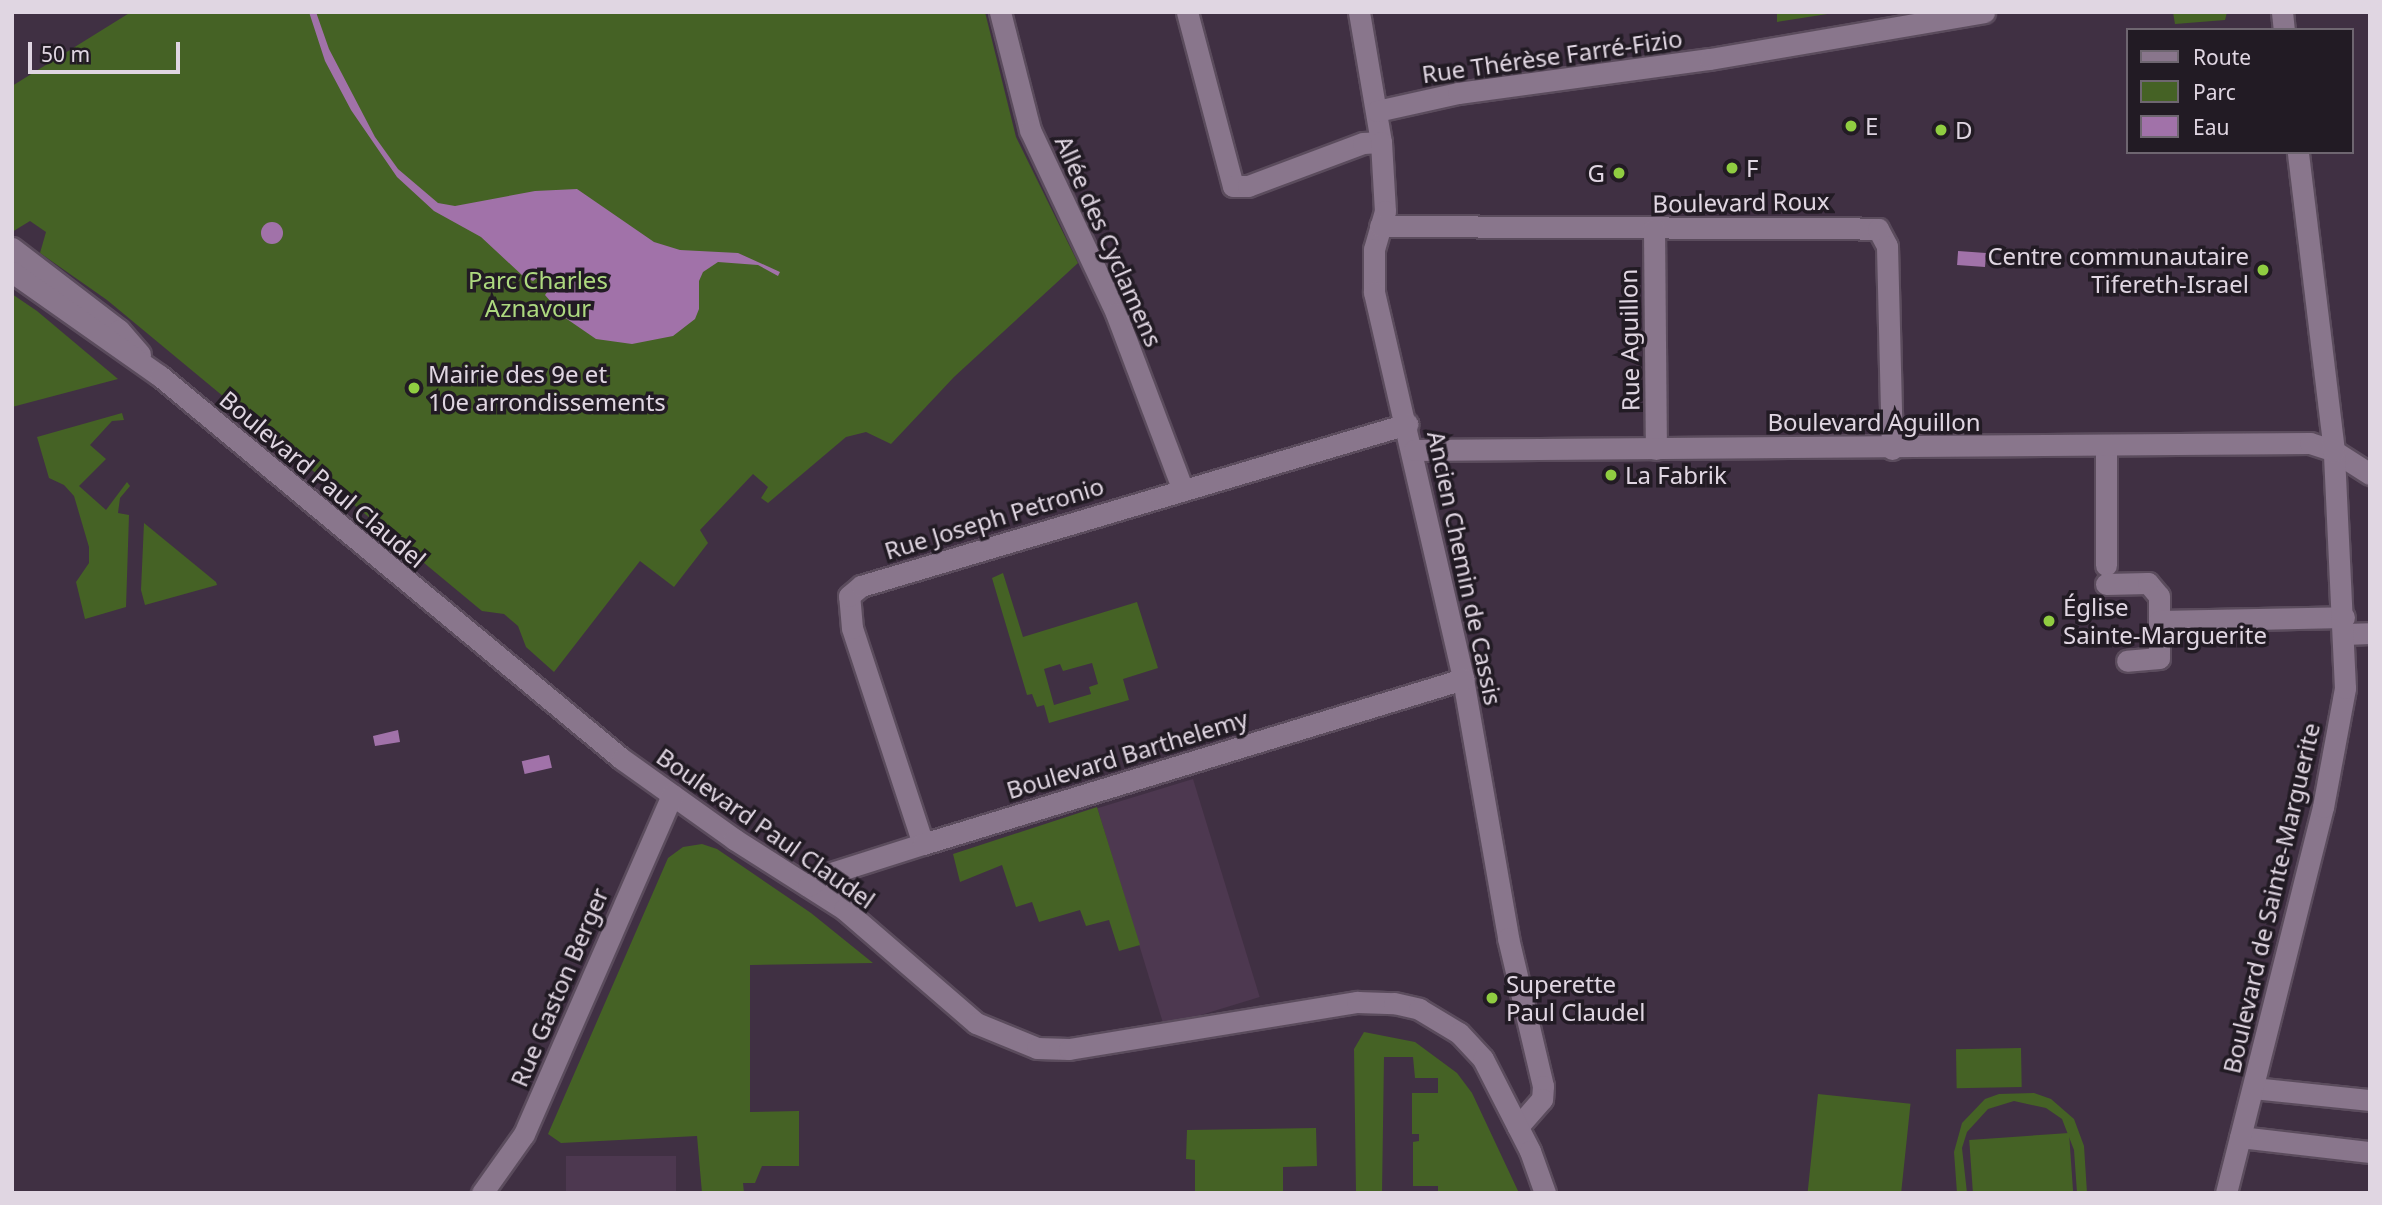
<!DOCTYPE html>
<meta charset="utf-8">
<style>
body{margin:0}
#map{position:relative;width:2382px;height:1205px;overflow:hidden;background:#403043;font-family:"Noto Sans",sans-serif}
div>[style]{position:absolute}
.built>*{inset:0;background:#4d3850;transform-origin:0 0}
.green>*{inset:0;background:#456225;transform-origin:0 0}
.water>*{inset:0;background:#a172a9;transform-origin:0 0}
.round{border-radius:50%}
.roads{filter:drop-shadow(2px 0 #5b4c5d) drop-shadow(-2px 0 #5b4c5d) drop-shadow(0 2px #5b4c5d) drop-shadow(0 -2px #5b4c5d)}
.minor>*{height:21px;margin:-10.5px;padding:0 10.5px;transform-origin:10.5px;border-radius:10.5px;background:#89768c}
.dots>*{width:19px;height:19px;translate:-50% -50%;box-sizing:border-box;border:4px solid #221b24;border-radius:50%}
span{translate:-50% -50%;white-space:nowrap;text-align:center;line-height:1.15;-webkit-text-stroke:7px #221b24;paint-order:stroke}
.street-label{font-size:24px;color:#e0d6e2}
.poi-label{font-size:24px;color:#e0d6e2}
.left{translate:0 -50%;text-align:left}
.right{translate:-100% -50%;text-align:right}
.park-label{font-size:24px;color:#add97f}
.frame{position:absolute;inset:0;border:14px solid #e0d6e2;pointer-events:none}
.legend{position:absolute;left:2126px;top:28px;width:228px;height:126px;box-sizing:border-box;background:#221b24;border:2px solid #6e6670;margin:0;padding:9px 12px;list-style:none;font-size:21px;color:#e0d6e2}
.legend li{display:flex;align-items:center;gap:14px;height:35px}
.legend b{width:35px;border:2px solid #6e6670}
.scale{position:absolute;left:28px;top:42px;width:152px;height:32px;box-sizing:border-box;border:4px solid #e0d6e2;border-top:0;padding-left:9px;font-size:21px;line-height:24px;white-space:nowrap;color:#e0d6e2;-webkit-text-stroke:5px #221b24;paint-order:stroke}
</style>
<div id="map">
<div class="built">
<div style="left:1193px;top:779px;width:228px;height:100px;rotate:73deg"></div>
<div style="left:676px;top:1156px;width:37px;height:110px;rotate:90deg"></div>
</div>
<div class="green">
<div style="clip-path:polygon(131px 12px,985px 12px,1016px 137px,1078px 263px,954px 377px,891px 444px,866px 432px,846px 437px,768px 503px,761px 498px,768px 487px,753px 474px,700px 530px,708px 543px,674px 587px,640px 561px,554px 672px,526px 647px,518px 626px,504px 614px,482px 611px,107px 300px,40px 253px,46px 232px,30px 221px,12px 232px,12px 86px)"></div>
<div style="clip-path:polygon(1777px 12px,1840px 12px,1777px 22px)"></div>
<div style="clip-path:polygon(2173px 12px,2227px 12px,2225px 20px,2175px 24px)"></div>
<div style="clip-path:polygon(12px 294px,37px 311px,118px 379px,12px 407px)"></div>
<div style="clip-path:polygon(122px 413px,124px 420px,112px 421px,90px 445px,106px 459px,79px 486px,106px 510px,127px 482px,130px 486px,120px 498px,118px 513px,129px 515px,126px 607px,85px 619px,76px 582px,89px 563px,89px 547px,74px 496px,64px 485px,49px 478px,37px 437px)"></div>
<div style="clip-path:polygon(144px 523px,216px 582px,217px 585px,145px 605px,141px 590px)"></div>
<div style="clip-path:polygon(evenodd,1003px 573px,1023px 637px,1137px 602px,1158px 668px,1123px 679px,1129px 700px,1049px 723px,1044px 705px,1037px 707px,1032px 694px,1027px 695px,1000px 605px,992px 578px,1003px 573px,1092px 663px,1098px 684px,1089px 687px,1091px 694px,1054px 705px,1044px 669px,1060px 664px,1063px 671px,1092px 663px)"></div>
<div style="clip-path:polygon(1097px 807px,1140px 945px,1119px 951px,1109px 920px,1086px 926px,1080px 910px,1039px 922px,1032px 902px,1016px 907px,1002px 865px,960px 882px,953px 854px)"></div>
<div style="clip-path:polygon(702px 844px,717px 849px,811px 913px,873px 963px,750px 965px,750px 1112px,799px 1111px,799px 1166px,762px 1166px,755px 1183px,743px 1183px,744px 1193px,702px 1193px,697px 1136px,561px 1143px,548px 1134px,668px 858px,683px 847px)"></div>
<div style="clip-path:polygon(1364px 1032px,1415px 1042px,1457px 1073px,1472px 1093px,1519px 1193px,1438px 1193px,1438px 1186px,1413px 1186px,1413px 1142px,1419px 1141px,1419px 1134px,1412px 1134px,1412px 1093px,1438px 1093px,1438px 1078px,1415px 1078px,1413px 1057px,1384px 1057px,1382px 1193px,1356px 1193px,1354px 1049px)"></div>
<div style="left:2021px;top:1048px;width:39px;height:65px;rotate:89deg"></div>
<div style="clip-path:polygon(2034px 1093px,2051px 1099px,2074px 1119px,2084px 1146px,2087px 1193px,2077px 1193px,2074px 1150px,2062px 1119px,2046px 1108px,2014px 1101px,1988px 1109px,1967px 1132px,1962px 1148px,1967px 1193px,1957px 1193px,1954px 1152px,1962px 1123px,1985px 1099px,1999px 1094px)"></div>
<div style="left:1818px;top:1094px;width:93px;height:99px;rotate:6deg"></div>
<div style="clip-path:polygon(1316px 1128px,1317px 1166px,1283px 1167px,1283px 1192px,1195px 1193px,1195px 1160px,1186px 1159px,1187px 1130px)"></div>
<div style="left:2069px;top:1133px;width:60px;height:100px;rotate:86deg"></div>
</div>
<div class="water">
<div style="clip-path:polygon(309px 12px,316px 12px,329px 49px,375px 137px,398px 169px,438px 203px,455px 206px,535px 191px,577px 189px,654px 242px,680px 250px,738px 253px,780px 272px,778px 276px,758px 265px,718px 262px,703px 272px,699px 281px,699px 309px,695px 319px,673px 336px,632px 344px,596px 339px,564px 317px,545px 295px,555px 281px,550px 275px,543px 273px,533px 281px,524px 277px,481px 237px,434px 211px,397px 177px,351px 110px,325px 61px)"></div>
<div class="round" style="left:261px;top:222px;width:22px;height:22px"></div>
<div style="left:1986px;top:253px;width:14px;height:28px;rotate:94deg"></div>
<div style="clip-path:polygon(398px 730px,400px 742px,375px 746px,373px 736px)"></div>
<div style="left:549px;top:755px;width:13px;height:28px;rotate:77deg"></div>
</div>
<div class="roads">
<div class="minor">
<div style="left:1000px;top:12px;width:122px;rotate:75.7deg"></div>
<div style="left:1030px;top:130px;width:202px;rotate:64.8deg"></div>
<div style="left:1116px;top:313px;width:187px;rotate:69.3deg"></div>
<div style="left:1187px;top:12px;width:180px;rotate:75.2deg"></div>
<div style="left:1233px;top:186px;width:15px"></div>
<div style="left:1248px;top:186px;width:123px;rotate:-20.5deg"></div>
<div style="left:1363px;top:143px;width:18px;rotate:-3deg"></div>
<div style="left:1359px;top:12px;width:132px;rotate:80.4deg"></div>
<div style="left:1381px;top:142px;width:69px;rotate:86.7deg"></div>
<div style="left:1385px;top:211px;width:40px;rotate:106deg"></div>
<div style="left:1374px;top:249px;width:43px;rotate:90deg"></div>
<div style="left:1374px;top:292px;width:397px;rotate:77deg"></div>
<div style="left:1463px;top:679px;width:263px;rotate:80.1deg"></div>
<div style="left:1508px;top:938px;width:152px;rotate:76.7deg"></div>
<div style="left:1543px;top:1086px;width:13px;rotate:94deg"></div>
<div style="left:1542px;top:1099px;width:37px;rotate:131deg"></div>
<div style="left:2282px;top:12px;width:18px;rotate:84deg"></div>
<div style="left:1377px;top:111px;width:83px;rotate:-12.5deg"></div>
<div style="left:1458px;top:93px;width:254px;rotate:-7.7deg"></div>
<div style="left:1710px;top:59px;width:278px;rotate:-9.7deg"></div>
<div style="left:1380px;top:226px;width:498px;rotate:0.3deg"></div>
<div style="left:1878px;top:229px;width:19px;rotate:62deg"></div>
<div style="left:1887px;top:246px;width:203px;rotate:88.6deg"></div>
<div style="left:1654px;top:229px;width:220px;rotate:89.5deg"></div>
<div style="left:12px;top:248px;width:135px;rotate:37.5deg"></div>
<div style="left:119px;top:330px;width:32px;rotate:49deg"></div>
<div style="left:12px;top:272px;width:181px;rotate:35.1deg"></div>
<div style="left:160px;top:376px;width:600px;rotate:39.66deg"></div>
<div style="left:622px;top:759px;width:138px;rotate:35.5deg"></div>
<div style="left:734px;top:839px;width:130px;rotate:32.5deg"></div>
<div style="left:844px;top:909px;width:174px;rotate:40.8deg"></div>
<div style="left:976px;top:1023px;width:66px;rotate:22.3deg"></div>
<div style="left:1037px;top:1048px;width:32px;rotate:2deg"></div>
<div style="left:1069px;top:1049px;width:292px;rotate:-9.3deg"></div>
<div style="left:1357px;top:1002px;width:37px;rotate:2deg"></div>
<div style="left:1394px;top:1003px;width:26px;rotate:13deg"></div>
<div style="left:1419px;top:1009px;width:47px;rotate:31deg"></div>
<div style="left:1459px;top:1033px;width:35px;rotate:47deg"></div>
<div style="left:1483px;top:1059px;width:103px;rotate:62.9deg"></div>
<div style="left:1530px;top:1151px;width:45px;rotate:70.3deg"></div>
<div style="left:2106px;top:447px;width:118px;rotate:90deg"></div>
<div style="left:1414px;top:450px;width:896px;rotate:-0.45deg"></div>
<div style="left:2310px;top:443px;width:25px;rotate:18deg"></div>
<div style="left:2334px;top:451px;width:43px;rotate:32.6deg"></div>
<div style="left:2106px;top:584px;width:42px;rotate:-1.4deg"></div>
<div style="left:2148px;top:583px;width:17px;rotate:50deg"></div>
<div style="left:2159px;top:596px;width:62px;rotate:90deg"></div>
<div style="left:2159px;top:658px;width:32px;rotate:175deg"></div>
<div style="left:2159px;top:621px;width:185px;rotate:-1.2deg"></div>
<div style="left:2345px;top:634px;width:25px;rotate:-2deg"></div>
<div style="left:923px;top:844px;width:227px;rotate:-108.2deg"></div>
<div style="left:852px;top:628px;width:32px;rotate:-95deg"></div>
<div style="left:849px;top:596px;width:16px;rotate:-40deg"></div>
<div style="left:861px;top:586px;width:570px;rotate:-16.53deg"></div>
<div style="left:808px;top:886px;width:20px;rotate:-33deg"></div>
<div style="left:825px;top:875px;width:103px;rotate:-17.6deg"></div>
<div style="left:923px;top:844px;width:565px;rotate:-16.99deg"></div>
<div style="left:2253px;top:1088px;width:118px;rotate:5.9deg"></div>
<div style="left:2240px;top:1137px;width:131px;rotate:6.6deg"></div>
<div style="left:482px;top:1193px;width:72px;rotate:-54.6deg"></div>
<div style="left:524px;top:1134px;width:370px;rotate:-66.4deg"></div>
<div style="left:2226px;top:1193px;width:398px;rotate:-75.9deg"></div>
<div style="left:2323px;top:807px;width:121px;rotate:-79.5deg"></div>
<div style="left:2345px;top:688px;width:237px;rotate:-92.7deg"></div>
<div style="left:2334px;top:451px;width:301px;rotate:-96.9deg"></div>
</div>
</div>
<div class="dots">
<div style="left:1851px;top:126px;background:#90cd41"></div>
<div style="left:1941px;top:130px;background:#90cd41"></div>
<div style="left:1732px;top:168px;background:#90cd41"></div>
<div style="left:1619px;top:173px;background:#90cd41"></div>
<div style="left:2263px;top:270px;background:#90cd41"></div>
<div style="left:414px;top:388px;background:#90cd41"></div>
<div style="left:1611px;top:475px;background:#90cd41"></div>
<div style="left:2049px;top:621px;background:#90cd41"></div>
<div style="left:1492px;top:998px;background:#90cd41"></div>
</div>
<div class="street-label">
<span style="left:1552px;top:56px;rotate:-8deg">Rue Thérèse Farré-Fizio</span>
<span style="left:1741px;top:202px;rotate:-1deg">Boulevard Roux</span>
<span style="left:1109px;top:241px;rotate:66deg">Allée des Cyclamens</span>
<span style="left:1629px;top:340px;rotate:-91deg">Rue Aguillon</span>
<span style="left:1874px;top:422px">Boulevard Aguillon</span>
<span style="left:323px;top:479px;rotate:40deg">Boulevard Paul Claudel</span>
<span style="left:994px;top:518px;rotate:-17deg">Rue Joseph Petronio</span>
<span style="left:1465px;top:568px;rotate:78deg">Ancien Chemin de Cassis</span>
<span style="left:1127px;top:754px;rotate:-17deg">Boulevard Barthelemy</span>
<span style="left:766px;top:828px;rotate:35deg">Boulevard Paul Claudel</span>
<span style="left:2271px;top:898px;rotate:-77deg">Boulevard de Sainte-Marguerite</span>
<span style="left:559px;top:987px;rotate:-67deg">Rue Gaston Berger</span>
</div>
<div class="poi-label">
<span class="left" style="left:1865px;top:126px">E</span>
<span class="left" style="left:1955px;top:130px">D</span>
<span class="left" style="left:1746px;top:168px">F</span>
<span class="right" style="left:1605px;top:173px">G</span>
<span class="right" style="left:2249px;top:270px">Centre communautaire<br>Tifereth-Israel</span>
<span class="left" style="left:428px;top:388px">Mairie des 9e et<br>10e arrondissements</span>
<span class="left" style="left:1625px;top:475px">La Fabrik</span>
<span class="left" style="left:2063px;top:621px">Église<br>Sainte-Marguerite</span>
<span class="left" style="left:1506px;top:998px">Superette<br>Paul Claudel</span>
</div>
<div class="park-label">
<span style="left:538px;top:294px">Parc Charles<br>Aznavour</span>
</div>
<div class="frame"></div>
<ul class="legend">
<li><b style="height:9px;background:#89768c"></b>Route</li>
<li><b style="height:19px;background:#456225"></b>Parc</li>
<li><b style="height:19px;background:#a172a9"></b>Eau</li>
</ul>
<div class="scale">50 m</div>
</div>
